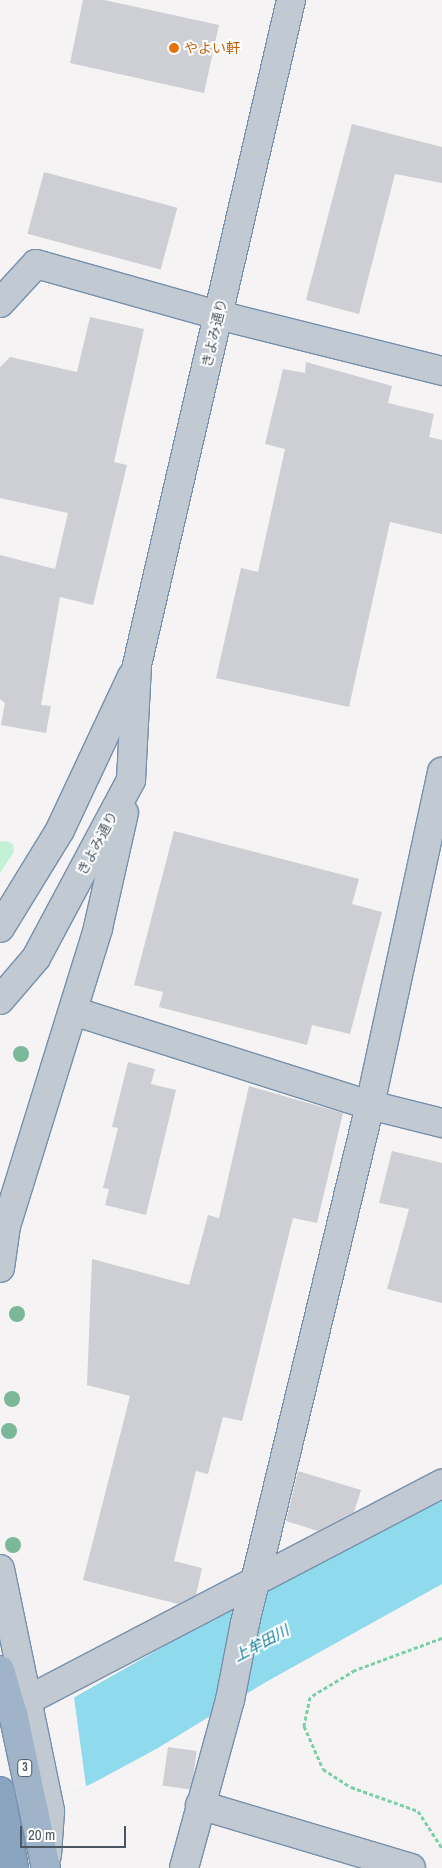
<!DOCTYPE html>
<meta charset="utf-8">
<style>
body{margin:0}
#map{position:relative;width:442px;height:1868px;overflow:hidden;background:#f5f3f3;font-family:"Archivo Narrow","Noto Sans JP",sans-serif}
div>[style]{position:absolute}
.green>*{inset:0;background:#c3f1d5}
.water>*{inset:0;background:#90daee}
.pier>*{inset:0;background:#f5f3f3}
.building>*{inset:0;background:#cdcfd5;transform-origin:0 0}
.path>*{height:3px;margin-top:-1.5px;transform-origin:0;background:repeating-linear-gradient(90deg,#7ad0a6 0 4px,transparent 0 6.5px)}
.roads{filter:drop-shadow(1px 0 #7690ad) drop-shadow(-1px 0 #7690ad) drop-shadow(0 1px #7690ad) drop-shadow(0 -1px #7690ad)}
.minor>*{height:28px;margin:-14px;padding:0 14px;transform-origin:14px;border-radius:14px;background:#c1cad2}
.tertiary>*{height:28px;margin:-14px;padding:0 14px;transform-origin:14px;border-radius:14px;background:#c1cad2}
.trunk>*{height:28px;margin:-14px;padding:0 14px;transform-origin:14px;border-radius:14px;background:#9fb4c9}
.motorway>*{height:28px;margin:-14px;padding:0 14px;transform-origin:14px;border-radius:14px;background:#8ba5c1}
.trees>*{width:16px;height:16px;margin:-8px;border-radius:50%;background:#7bb799}
.dots>*{width:14px;height:14px;translate:-50% -50%;box-sizing:border-box;border:2px solid #fff;border-radius:50%}
span{translate:-50% -50%;white-space:nowrap;text-align:center;line-height:1.15;-webkit-text-stroke:4px #fff;paint-order:stroke}
.shield-label span{padding:1px 4px;background:#fff;border:1px solid;border-radius:4px;-webkit-text-stroke-width:0}
.shield-label{font-size:12px;color:#4a5661;font-weight:700}
.food-label{font-size:14px;color:#c56008}
.left{translate:0 -50%;text-align:left}
.street-label{font-size:14px;color:#4a5661}
.water-label{font-size:15px;color:#0c7c9b;font-style:italic}
.scale{position:absolute;left:20px;top:1826px;width:106px;height:22px;box-sizing:border-box;border:2px solid #4a5661;border-top:0;padding-left:6px;font-size:15px;line-height:18px;white-space:nowrap;color:#4a5661;-webkit-text-stroke:4px #fff;paint-order:stroke}
</style>
<div id="map">
<div class="green">
<div style="clip-path:polygon(6px 841px,13px 844px,14px 852px,0 873px,0 842px)"></div>
</div>
<div class="water">
<div style="clip-path:polygon(442px 1500px,442px 1584px,266px 1682px,158px 1748px,95px 1782px,0 1826px,0 1733px,75px 1697px,233px 1607px,289px 1571px)"></div>
</div>
<div class="pier">
<div style="clip-path:polygon(74px 1697px,86px 1786px,0 1828px,0 1731px)"></div>
</div>
<div class="building">
<div style="clip-path:polygon(83px 0,104px 0,219px 25px,204px 93px,70px 63px)"></div>
<div style="clip-path:polygon(352px 124px,442px 147px,442px 183px,395px 174px,359px 314px,306px 300px)"></div>
<div style="left:44px;top:172px;width:138px;height:64px;rotate:15deg"></div>
<div style="clip-path:polygon(90px 317px,144px 329px,114px 462px,127px 465px,93px 605px,60px 597px,41px 705px,51px 706px,46px 733px,1px 725px,5px 703px,0 699px,0 555px,55px 569px,68px 513px,0 498px,0 367px,10px 357px,77px 372px)"></div>
<div style="clip-path:polygon(306px 362px,392px 386px,388px 403px,434px 414px,429px 437px,442px 440px,442px 534px,390px 522px,349px 707px,216px 678px,241px 568px,258px 572px,285px 449px,265px 444px,283px 369px,305px 373px)"></div>
<div style="clip-path:polygon(174px 831px,359px 879px,352px 904px,382px 912px,350px 1034px,312px 1025px,307px 1045px,159px 1007px,163px 992px,134px 985px)"></div>
<div style="clip-path:polygon(128px 1062px,155px 1069px,151px 1084px,176px 1090px,146px 1215px,105px 1205px,109px 1189px,103px 1188px,118px 1128px,112px 1127px)"></div>
<div style="clip-path:polygon(249px 1086px,343px 1113px,317px 1223px,293px 1218px,242px 1421px,223px 1417px,208px 1474px,196px 1471px,174px 1561px,202px 1568px,196px 1595px,178px 1604px,83px 1580px,130px 1396px,87px 1385px,92px 1259px,189px 1285px,208px 1215px,219px 1218px)"></div>
<div style="clip-path:polygon(392px 1151px,442px 1163px,442px 1303px,387px 1289px,409px 1209px,379px 1203px)"></div>
<div style="clip-path:polygon(298px 1471px,361px 1490px,354px 1512px,318px 1531px,286px 1521px)"></div>
<div style="left:168px;top:1747px;width:29px;height:39px;rotate:8deg"></div>
</div>
<div class="path">
<div style="left:442px;top:1638px;width:93px;rotate:159.8deg"></div>
<div style="left:355px;top:1670px;width:52px;rotate:149deg"></div>
<div style="left:310px;top:1697px;width:30px;rotate:102deg"></div>
<div style="left:304px;top:1726px;width:47px;rotate:66.2deg"></div>
<div style="left:323px;top:1769px;width:33px;rotate:33deg"></div>
<div style="left:351px;top:1787px;width:71px;rotate:19.7deg"></div>
<div style="left:418px;top:1811px;width:44px;rotate:57deg"></div>
</div>
<div class="roads">
<div class="minor">
<div style="left:73px;top:1011px;width:312px;rotate:17.6deg"></div>
<div style="left:370px;top:1105px;width:74px;rotate:14deg"></div>
<div style="left:28px;top:1700px;width:467px;rotate:-27.6deg"></div>
<div style="left:200px;top:1805px;width:220px;rotate:16.6deg"></div>
<div style="left:184px;top:1868px;width:174px;rotate:-74.7deg"></div>
<div style="left:230px;top:1700px;width:78px;rotate:-79deg"></div>
<div style="left:245px;top:1623px;width:533px;rotate:-76.43deg"></div>
<div style="left:370px;top:1105px;width:341px;rotate:-77.8deg"></div>
</div>
<div class="tertiary">
<div style="left:0;top:303px;width:53px;rotate:-47.3deg"></div>
<div style="left:36px;top:264px;width:189px;rotate:15.7deg"></div>
<div style="left:218px;top:315px;width:231px;rotate:14deg"></div>
<div style="left:0;top:928px;width:115px;rotate:-58.5deg"></div>
<div style="left:60px;top:830px;width:170px;rotate:-64.9deg"></div>
<div style="left:0;top:1000px;width:55px;rotate:-49.4deg"></div>
<div style="left:36px;top:958px;width:202px;rotate:-61.9deg"></div>
<div style="left:131px;top:780px;width:115px;rotate:-87deg"></div>
<div style="left:137px;top:665px;width:683px;rotate:-76.96deg"></div>
<div style="left:0;top:1268px;width:42px;rotate:-81.9deg"></div>
<div style="left:6px;top:1226px;width:312px;rotate:-72.8deg"></div>
<div style="left:98px;top:928px;width:118px;rotate:-77.3deg"></div>
<div style="left:0;top:1569px;width:247px;rotate:78.3deg"></div>
<div style="left:50px;top:1811px;width:44px;rotate:93.9deg"></div>
</div>
<div class="trunk">
<div style="left:0;top:1670px;width:50px;rotate:73.7deg"></div>
<div style="left:14px;top:1718px;width:153px;rotate:78deg"></div>
</div>
<div class="motorway">
<div style="left:0;top:1791px;width:78px;rotate:79.7deg"></div>
</div>
</div>
<div class="trees">
<div style="left:21px;top:1054px"></div>
<div style="left:17px;top:1314px"></div>
<div style="left:12px;top:1399px"></div>
<div style="left:9px;top:1431px"></div>
<div style="left:13px;top:1545px"></div>
</div>
<div class="dots">
<div style="left:174px;top:48px;background:#e8710a"></div>
</div>
<div class="shield-label">
<span style="left:25px;top:1768px">3</span>
</div>
<div class="food-label">
<span class="left" style="left:184px;top:48px">やよい軒</span>
</div>
<div class="street-label">
<span style="left:214px;top:333px;rotate:-77deg">きよみ通り</span>
<span style="left:97px;top:843px;rotate:-62deg">きよみ通り</span>
</div>
<div class="water-label">
<span style="left:261px;top:1643px;rotate:-28deg">上牟田川</span>
</div>
<div class="scale">20 m</div>
</div>
